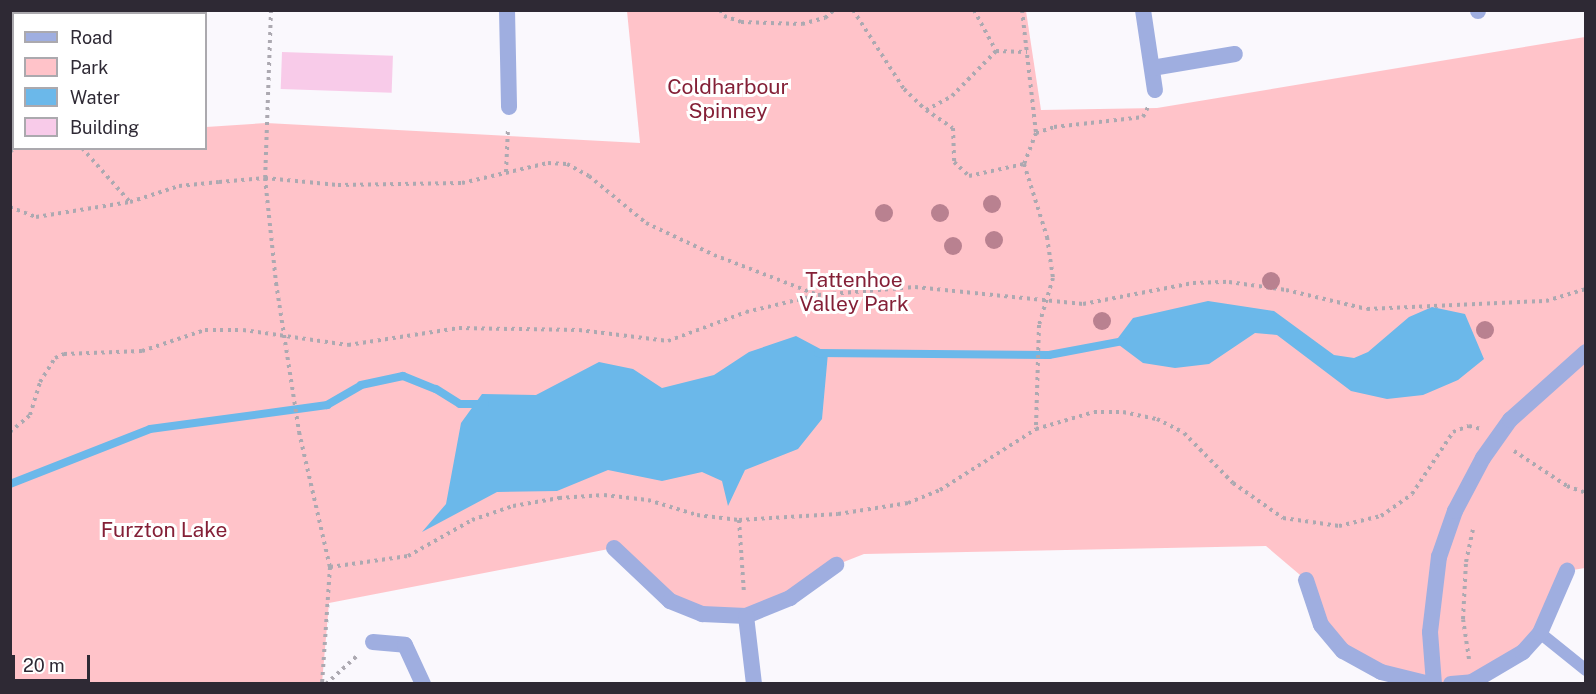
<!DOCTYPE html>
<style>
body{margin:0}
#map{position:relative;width:1596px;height:694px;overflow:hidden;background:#faf8fd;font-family:"Public Sans",sans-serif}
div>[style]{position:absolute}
.green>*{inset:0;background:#ffc3c9}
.water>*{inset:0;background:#6bb8ea}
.stream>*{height:8px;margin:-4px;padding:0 4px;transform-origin:4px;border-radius:4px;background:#6bb8ea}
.building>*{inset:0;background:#f8cbe9;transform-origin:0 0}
.path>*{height:4px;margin-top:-2px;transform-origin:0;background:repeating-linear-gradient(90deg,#aca9b1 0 3px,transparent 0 7.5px)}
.service>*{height:12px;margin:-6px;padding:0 6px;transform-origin:6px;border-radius:6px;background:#9faee0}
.minor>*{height:16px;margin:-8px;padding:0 8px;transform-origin:8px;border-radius:8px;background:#9faee0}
.trees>*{width:18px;height:18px;margin:-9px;border-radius:50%;background:#b98190}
span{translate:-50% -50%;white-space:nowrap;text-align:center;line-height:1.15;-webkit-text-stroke:6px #fff;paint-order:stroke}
.park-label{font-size:21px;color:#842037}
.frame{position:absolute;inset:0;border:12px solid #2e2934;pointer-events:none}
.legend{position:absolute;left:12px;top:12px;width:195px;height:138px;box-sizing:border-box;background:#fff;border:2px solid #aba9ae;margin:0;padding:8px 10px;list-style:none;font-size:18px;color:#2e2934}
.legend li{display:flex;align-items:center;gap:12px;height:30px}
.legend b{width:30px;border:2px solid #aba9ae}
.scale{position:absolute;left:12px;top:655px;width:78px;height:27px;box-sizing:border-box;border:3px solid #2e2934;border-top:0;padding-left:8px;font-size:18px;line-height:21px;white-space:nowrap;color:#2e2934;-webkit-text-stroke:4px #fff;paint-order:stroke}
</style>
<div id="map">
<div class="green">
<div style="clip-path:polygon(11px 11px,56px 11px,14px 14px,14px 148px,206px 148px,206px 127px,266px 123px,640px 143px,627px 11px,1026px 11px,1041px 110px,1157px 108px,1585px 37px,1585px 568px,1567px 571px,1523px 652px,1451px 684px,1429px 683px,1343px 651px,1306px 580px,1266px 546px,864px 554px,836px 565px,746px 616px,670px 601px,614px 548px,329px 603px,322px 683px,11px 683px)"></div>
</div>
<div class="water">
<div style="clip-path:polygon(1208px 301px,1274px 311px,1334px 355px,1354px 358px,1368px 352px,1409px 317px,1432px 307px,1465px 314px,1484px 359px,1458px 380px,1423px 395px,1387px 399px,1351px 391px,1277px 335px,1255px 333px,1209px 364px,1175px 368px,1143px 363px,1115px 342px,1133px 318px)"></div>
<div style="clip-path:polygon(796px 336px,828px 353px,822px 419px,798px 449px,745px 470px,728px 506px,722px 481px,702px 472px,662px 481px,608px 470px,557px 491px,497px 492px,422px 532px,446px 504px,461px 423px,482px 394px,536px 395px,599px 362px,633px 369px,662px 388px,714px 375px,749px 352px)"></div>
</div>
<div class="stream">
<div style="left:818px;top:353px;width:231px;rotate:0.5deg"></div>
<div style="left:1049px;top:355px;width:75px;rotate:-10.7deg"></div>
<div style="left:10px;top:484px;width:150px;rotate:-21.4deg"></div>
<div style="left:150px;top:429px;width:179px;rotate:-7.7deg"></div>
<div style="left:327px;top:405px;width:39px;rotate:-30deg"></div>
<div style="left:361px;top:385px;width:43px;rotate:-12.1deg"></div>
<div style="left:403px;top:376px;width:35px;rotate:22deg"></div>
<div style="left:436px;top:389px;width:28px;rotate:32deg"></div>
<div style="left:460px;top:404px;width:25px"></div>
</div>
<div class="building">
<div style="left:282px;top:52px;width:111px;height:37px;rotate:2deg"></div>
</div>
<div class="path">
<div style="left:271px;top:10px;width:168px;rotate:92deg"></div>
<div style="left:265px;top:178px;width:106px;rotate:84deg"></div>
<div style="left:276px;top:283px;width:151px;rotate:81.2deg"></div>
<div style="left:299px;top:432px;width:139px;rotate:77.1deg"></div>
<div style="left:330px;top:567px;width:117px;rotate:93.9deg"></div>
<div style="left:720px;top:10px;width:7px;rotate:56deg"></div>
<div style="left:724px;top:16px;width:18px;rotate:19deg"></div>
<div style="left:741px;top:22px;width:61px;rotate:1.9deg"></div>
<div style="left:802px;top:24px;width:24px;rotate:-15deg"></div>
<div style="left:825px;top:18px;width:12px;rotate:-42deg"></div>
<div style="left:853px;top:10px;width:94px;rotate:57.2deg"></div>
<div style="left:904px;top:89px;width:30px;rotate:44deg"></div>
<div style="left:926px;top:110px;width:30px;rotate:-28deg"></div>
<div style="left:952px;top:96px;width:63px;rotate:-45.6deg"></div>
<div style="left:974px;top:10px;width:47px;rotate:61.8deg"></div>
<div style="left:996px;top:51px;width:31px;rotate:2deg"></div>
<div style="left:1022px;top:10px;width:124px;rotate:83.5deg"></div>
<div style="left:1036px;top:133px;width:33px;rotate:111deg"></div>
<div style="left:1024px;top:164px;width:77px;rotate:72.5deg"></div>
<div style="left:1047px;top:237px;width:41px;rotate:81.7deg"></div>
<div style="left:1053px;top:278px;width:49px;rotate:106.6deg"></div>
<div style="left:1039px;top:325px;width:104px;rotate:91.7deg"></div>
<div style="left:926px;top:110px;width:32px;rotate:34deg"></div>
<div style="left:953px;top:128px;width:34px;rotate:88deg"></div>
<div style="left:954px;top:162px;width:21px;rotate:43deg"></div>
<div style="left:969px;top:176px;width:56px;rotate:-12.3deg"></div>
<div style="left:1036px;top:133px;width:19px;rotate:-18deg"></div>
<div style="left:1054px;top:127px;width:90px;rotate:-6.4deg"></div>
<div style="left:1143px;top:117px;width:11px;rotate:-63deg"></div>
<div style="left:82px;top:148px;width:71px;rotate:48.4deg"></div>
<div style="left:10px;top:152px;width:6px;rotate:-45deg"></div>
<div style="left:506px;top:172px;width:44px;rotate:-87.4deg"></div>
<div style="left:10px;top:207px;width:28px;rotate:21deg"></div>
<div style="left:36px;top:217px;width:95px;rotate:-9.1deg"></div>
<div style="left:130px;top:202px;width:52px;rotate:-18.1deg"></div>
<div style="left:179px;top:186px;width:40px;rotate:-5.7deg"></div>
<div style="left:219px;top:182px;width:46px;rotate:-5deg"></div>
<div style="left:265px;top:178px;width:73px;rotate:5.5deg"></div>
<div style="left:338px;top:185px;width:124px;rotate:-0.9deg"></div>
<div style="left:462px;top:183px;width:88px;rotate:-13.1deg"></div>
<div style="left:548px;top:163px;width:19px;rotate:3deg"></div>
<div style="left:567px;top:164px;width:25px;rotate:29deg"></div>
<div style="left:589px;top:176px;width:74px;rotate:39.5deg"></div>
<div style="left:646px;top:223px;width:75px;rotate:25.2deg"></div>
<div style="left:714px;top:255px;width:111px;rotate:21deg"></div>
<div style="left:10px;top:432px;width:26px;rotate:-40deg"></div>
<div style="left:30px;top:415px;width:34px;rotate:-73deg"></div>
<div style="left:40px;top:382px;width:28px;rotate:-58deg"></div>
<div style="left:55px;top:358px;width:10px;rotate:-24deg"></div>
<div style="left:64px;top:354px;width:78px;rotate:-2.2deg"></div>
<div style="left:142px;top:351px;width:66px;rotate:-18.4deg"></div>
<div style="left:205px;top:330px;width:38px"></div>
<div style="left:243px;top:330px;width:106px;rotate:8.1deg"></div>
<div style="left:348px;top:345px;width:112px;rotate:-8.7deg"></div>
<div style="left:459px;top:328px;width:120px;rotate:1deg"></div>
<div style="left:579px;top:330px;width:90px;rotate:7deg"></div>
<div style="left:668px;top:341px;width:83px;rotate:-20.4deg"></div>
<div style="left:746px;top:312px;width:74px;rotate:-13.3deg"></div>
<div style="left:818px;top:295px;width:97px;rotate:-4.7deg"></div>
<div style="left:915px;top:287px;width:169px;rotate:5.8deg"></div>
<div style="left:1083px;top:304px;width:112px;rotate:-10.8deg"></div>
<div style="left:1193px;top:283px;width:36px;rotate:-2deg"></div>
<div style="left:1229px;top:282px;width:58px;rotate:8deg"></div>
<div style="left:1286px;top:290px;width:83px;rotate:13.2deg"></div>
<div style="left:1367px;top:309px;width:179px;rotate:-2.6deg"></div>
<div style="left:1546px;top:301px;width:42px;rotate:-16.7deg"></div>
<div style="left:1514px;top:451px;width:64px;rotate:33.4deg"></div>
<div style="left:1567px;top:486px;width:20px;rotate:20deg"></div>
<div style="left:739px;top:520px;width:74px;rotate:86.1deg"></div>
<div style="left:330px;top:567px;width:79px;rotate:-8deg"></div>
<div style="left:408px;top:556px;width:73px;rotate:-29.4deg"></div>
<div style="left:472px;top:520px;width:43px;rotate:-18.9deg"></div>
<div style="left:513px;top:506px;width:47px;rotate:-9.9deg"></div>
<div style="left:559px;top:498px;width:45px;rotate:-3.8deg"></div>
<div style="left:604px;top:495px;width:44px;rotate:6.5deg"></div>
<div style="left:648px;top:500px;width:51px;rotate:17deg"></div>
<div style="left:697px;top:515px;width:42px;rotate:6.8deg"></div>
<div style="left:739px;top:520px;width:99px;rotate:-3.5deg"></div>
<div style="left:838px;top:514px;width:71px;rotate:-8.9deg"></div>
<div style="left:908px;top:503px;width:35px;rotate:-22deg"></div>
<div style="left:940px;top:490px;width:114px;rotate:-32.4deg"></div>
<div style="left:1036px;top:429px;width:60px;rotate:-16.3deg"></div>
<div style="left:1094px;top:412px;width:29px"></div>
<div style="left:1123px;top:412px;width:35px;rotate:12deg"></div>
<div style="left:1157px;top:419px;width:30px;rotate:27deg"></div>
<div style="left:1184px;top:433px;width:70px;rotate:45.6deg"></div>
<div style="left:1233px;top:483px;width:61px;rotate:35deg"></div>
<div style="left:1283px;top:518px;width:57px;rotate:8.1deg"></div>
<div style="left:1339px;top:526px;width:43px;rotate:-13.4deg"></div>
<div style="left:1381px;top:516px;width:38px;rotate:-35deg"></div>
<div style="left:1412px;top:494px;width:74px;rotate:-56.5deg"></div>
<div style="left:1453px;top:432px;width:17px;rotate:-21deg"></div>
<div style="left:1469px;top:426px;width:12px;rotate:14deg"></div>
<div style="left:1469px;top:659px;width:40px;rotate:-98.5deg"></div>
<div style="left:1463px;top:619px;width:57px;rotate:-87deg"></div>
<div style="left:1466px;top:562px;width:33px;rotate:-78deg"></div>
<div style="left:326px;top:684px;width:42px;rotate:-42.1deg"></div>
</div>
<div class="service">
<div style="left:1540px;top:633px;width:59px;rotate:38.8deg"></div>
</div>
<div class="minor">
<div style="left:507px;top:10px;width:97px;rotate:88.8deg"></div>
<div style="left:1143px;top:10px;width:81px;rotate:81.5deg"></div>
<div style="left:1478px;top:10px;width:1px;rotate:90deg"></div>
<div style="left:56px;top:14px;width:4px;rotate:-90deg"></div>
<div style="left:1152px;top:68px;width:84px;rotate:-9.6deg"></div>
<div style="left:614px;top:548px;width:77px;rotate:43.4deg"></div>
<div style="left:670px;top:601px;width:35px;rotate:22deg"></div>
<div style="left:702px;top:614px;width:44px;rotate:2.6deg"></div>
<div style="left:746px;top:616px;width:48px;rotate:-22.2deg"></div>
<div style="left:790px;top:598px;width:57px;rotate:-35.7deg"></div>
<div style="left:1306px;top:580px;width:47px;rotate:71.6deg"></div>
<div style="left:1321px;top:625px;width:34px;rotate:50deg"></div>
<div style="left:1343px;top:651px;width:43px;rotate:28.9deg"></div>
<div style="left:1381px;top:672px;width:49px;rotate:14deg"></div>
<div style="left:746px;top:616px;width:68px;rotate:83.3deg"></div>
<div style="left:373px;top:642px;width:32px;rotate:5deg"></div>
<div style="left:405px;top:645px;width:43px;rotate:65.2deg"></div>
<div style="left:1434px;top:684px;width:52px;rotate:-94.4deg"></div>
<div style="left:1430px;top:632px;width:76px;rotate:-83.2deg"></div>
<div style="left:1439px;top:557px;width:49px;rotate:-70.8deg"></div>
<div style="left:1455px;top:511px;width:60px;rotate:-62.2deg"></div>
<div style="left:1483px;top:458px;width:47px;rotate:-54.6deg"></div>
<div style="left:1510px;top:420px;width:102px;rotate:-41.8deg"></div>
<div style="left:1451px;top:684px;width:21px;rotate:-5deg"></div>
<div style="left:1472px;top:682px;width:59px;rotate:-30.5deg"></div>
<div style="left:1523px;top:652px;width:25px;rotate:-48deg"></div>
<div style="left:1540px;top:633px;width:68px;rotate:-66.5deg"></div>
</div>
<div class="trees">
<div style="left:992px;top:204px"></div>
<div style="left:884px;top:213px"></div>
<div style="left:940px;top:213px"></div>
<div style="left:994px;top:240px"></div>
<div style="left:953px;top:246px"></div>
<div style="left:1271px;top:281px"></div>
<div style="left:1102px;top:321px"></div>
<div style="left:1485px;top:330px"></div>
</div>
<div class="park-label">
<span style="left:728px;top:99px">Coldharbour<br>Spinney</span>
<span style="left:854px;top:292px">Tattenhoe<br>Valley Park</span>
<span style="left:164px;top:530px">Furzton Lake</span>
</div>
<div class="frame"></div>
<ul class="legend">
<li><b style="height:8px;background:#9faee0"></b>Road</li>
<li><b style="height:16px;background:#ffc3c9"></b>Park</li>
<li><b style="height:16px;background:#6bb8ea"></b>Water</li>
<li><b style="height:16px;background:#f8cbe9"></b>Building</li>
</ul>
<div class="scale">20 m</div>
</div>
